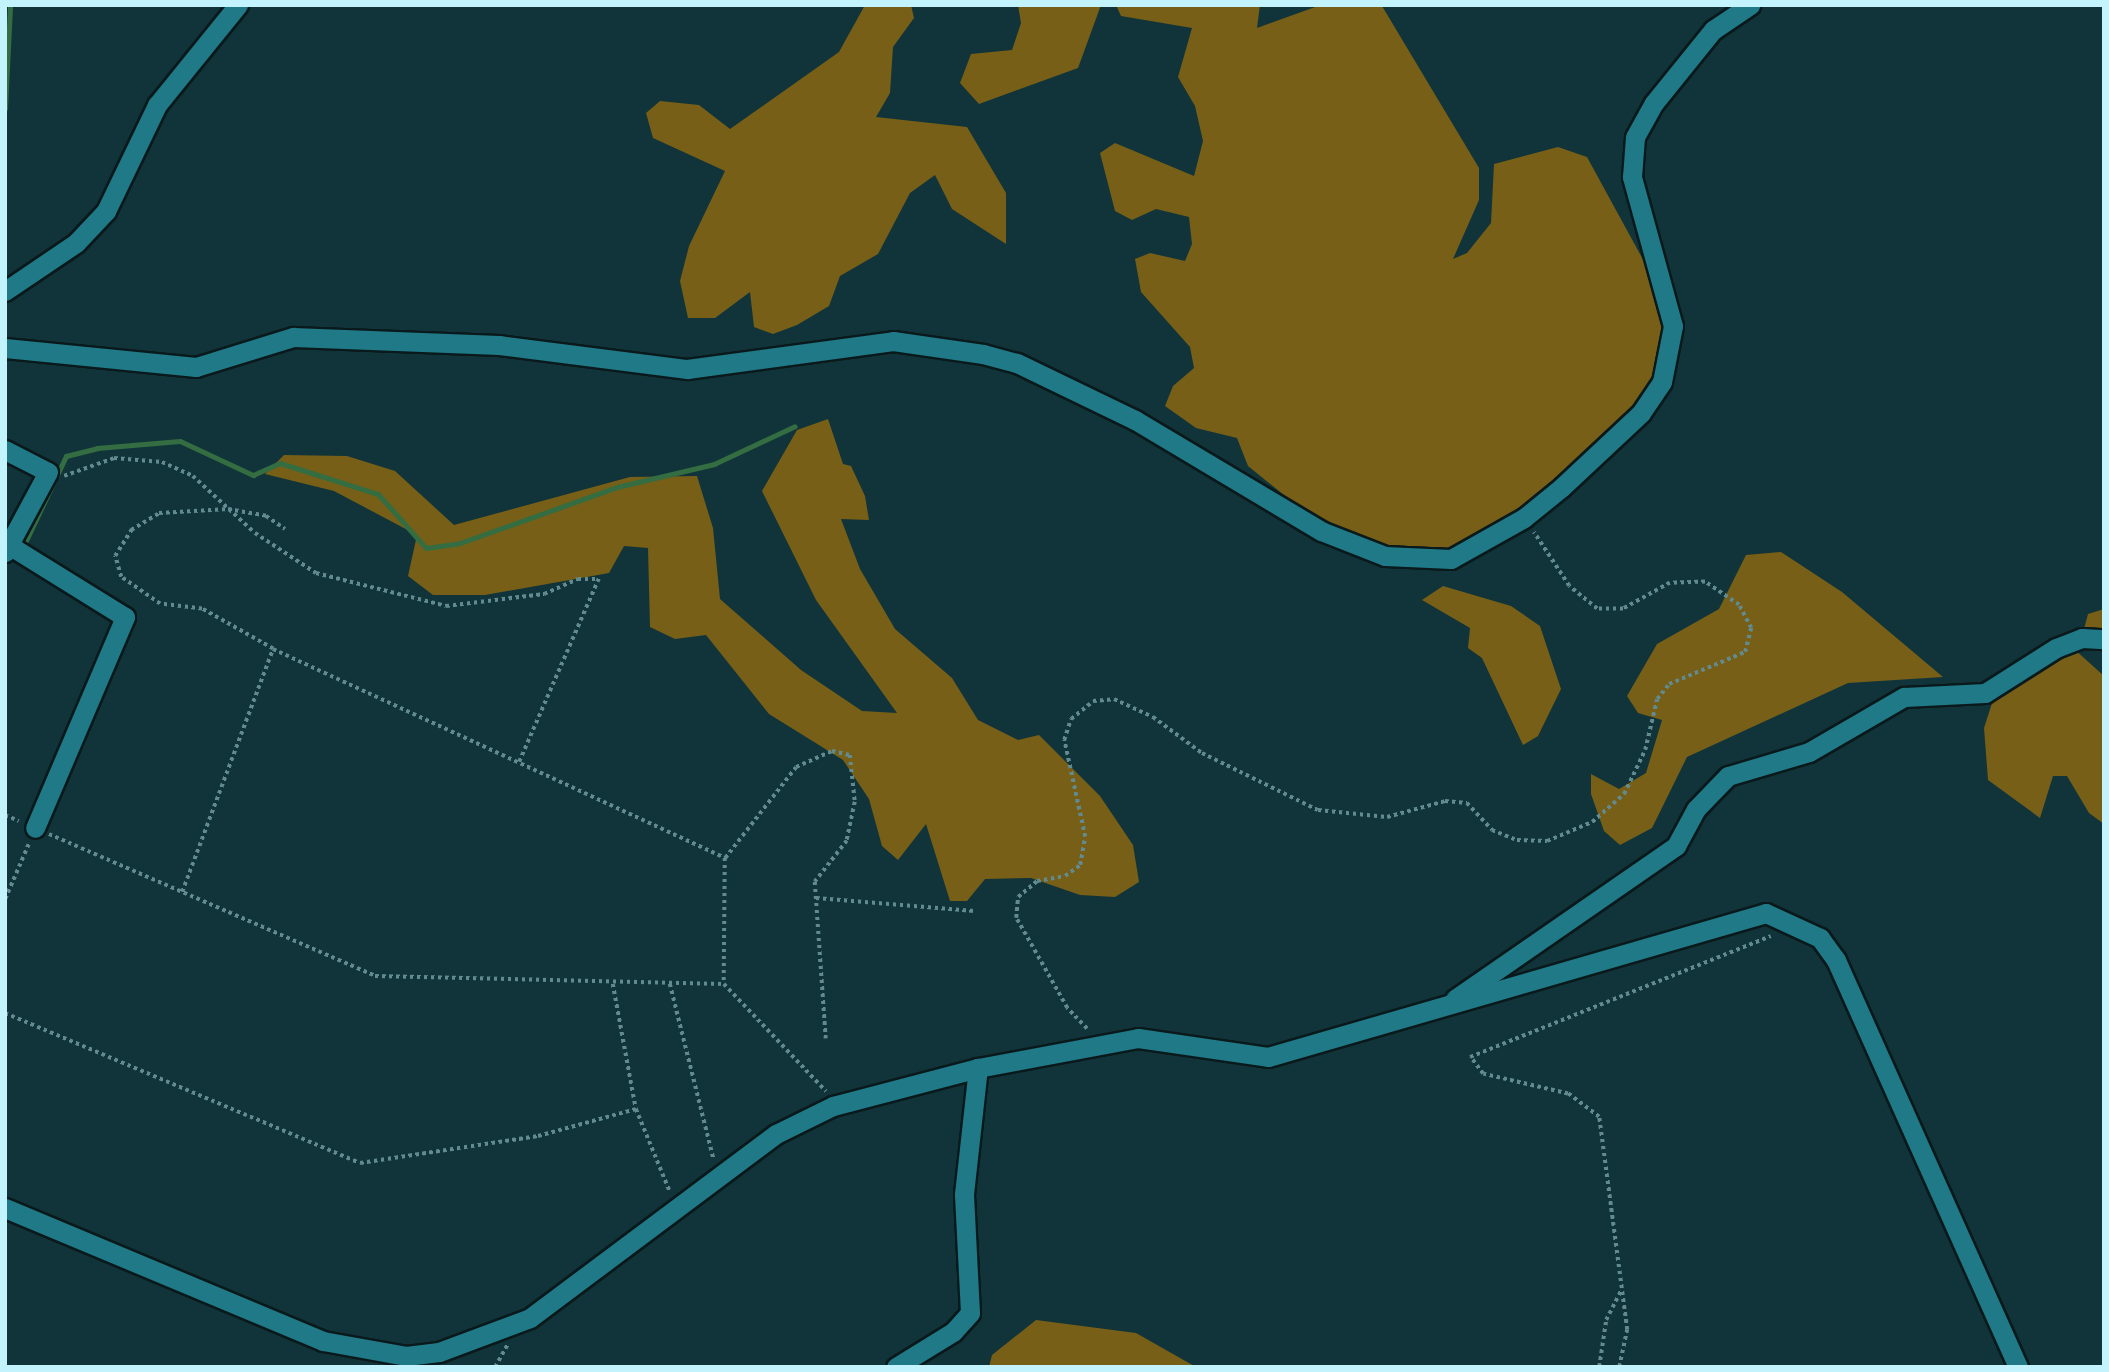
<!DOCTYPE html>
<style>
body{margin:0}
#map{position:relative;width:2109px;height:1372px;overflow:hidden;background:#103439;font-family:Figtree,sans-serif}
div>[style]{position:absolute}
.forest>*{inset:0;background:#775f17}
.stream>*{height:5px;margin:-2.5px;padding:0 2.5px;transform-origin:2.5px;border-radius:2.5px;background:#346d41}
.path>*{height:3.5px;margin-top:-1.75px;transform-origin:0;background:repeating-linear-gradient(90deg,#618b91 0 3.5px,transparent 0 7px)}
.roads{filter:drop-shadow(2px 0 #0a191b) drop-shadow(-2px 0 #0a191b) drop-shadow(0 2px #0a191b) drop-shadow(0 -2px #0a191b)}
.minor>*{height:19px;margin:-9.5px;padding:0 9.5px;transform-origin:9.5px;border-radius:9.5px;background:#1f7986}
span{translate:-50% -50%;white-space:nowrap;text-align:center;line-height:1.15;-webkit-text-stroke:7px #103439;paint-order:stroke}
.frame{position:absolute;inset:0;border:7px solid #c3f4fd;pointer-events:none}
</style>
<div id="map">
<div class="forest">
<div style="clip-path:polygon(865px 5px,911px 5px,914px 18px,893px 47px,890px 93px,876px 117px,967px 127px,1006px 193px,1006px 244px,952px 209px,935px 175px,910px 193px,878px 254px,840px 276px,829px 306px,797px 325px,773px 334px,754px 327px,750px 292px,715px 318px,688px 318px,680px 281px,689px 246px,725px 171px,653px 138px,646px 113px,660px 101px,699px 105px,730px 129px,839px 52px)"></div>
<div style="clip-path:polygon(1018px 5px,1101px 5px,1078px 68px,979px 104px,960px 83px,971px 54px,1012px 50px,1021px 23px)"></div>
<div style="clip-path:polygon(1116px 5px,1260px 5px,1257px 28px,1318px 6px,1382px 6px,1479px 168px,1479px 200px,1453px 259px,1467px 253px,1491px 223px,1494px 164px,1558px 147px,1587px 157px,1658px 287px,1668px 324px,1657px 375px,1638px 406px,1522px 508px,1452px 551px,1390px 549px,1321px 525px,1248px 466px,1237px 438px,1196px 428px,1165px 406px,1173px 386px,1194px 368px,1190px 347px,1141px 292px,1135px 259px,1150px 253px,1185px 261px,1192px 244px,1189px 217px,1156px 209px,1132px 220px,1115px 211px,1100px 153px,1115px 143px,1194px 176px,1203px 141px,1195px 106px,1178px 77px,1192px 28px,1121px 16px)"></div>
<div style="clip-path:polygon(828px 419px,843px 464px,851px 466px,865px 496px,869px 520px,841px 519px,860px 569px,895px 629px,952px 678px,978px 720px,1018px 740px,1039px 735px,1100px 796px,1133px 845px,1139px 882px,1115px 897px,1080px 895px,1031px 878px,985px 879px,967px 901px,950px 901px,926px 824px,898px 860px,882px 846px,869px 799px,843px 760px,769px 714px,706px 635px,675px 639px,650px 627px,648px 548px,624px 546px,609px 573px,485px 595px,433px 595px,408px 576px,417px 535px,334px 491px,265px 474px,284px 455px,347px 456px,395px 471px,454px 525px,630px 477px,697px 476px,713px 528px,720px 599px,801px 670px,862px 711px,897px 713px,816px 600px,762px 491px,797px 430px)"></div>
<div style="clip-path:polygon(1781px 552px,1842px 592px,1943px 677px,1848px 683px,1687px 757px,1652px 828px,1620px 845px,1604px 831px,1591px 794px,1591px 774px,1619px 789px,1646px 773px,1662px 720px,1638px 713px,1627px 696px,1657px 644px,1719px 609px,1746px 555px)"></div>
<div style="clip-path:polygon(1443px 586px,1511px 606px,1540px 626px,1561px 689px,1538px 736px,1523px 745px,1482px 658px,1468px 648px,1470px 628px,1422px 600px)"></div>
<div style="clip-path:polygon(2104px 609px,2104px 631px,2084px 629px,2088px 614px)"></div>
<div style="clip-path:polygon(2073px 648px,2104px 676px,2104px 824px,2089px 813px,2067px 776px,2053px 776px,2040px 818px,1988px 780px,1984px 728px,1994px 697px)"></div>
<div style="clip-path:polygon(1036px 1320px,1136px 1333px,1196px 1367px,989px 1367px,992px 1355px)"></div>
</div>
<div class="stream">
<div style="left:5px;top:109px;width:104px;rotate:-87.2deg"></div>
<div style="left:22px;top:549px;width:103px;rotate:-64.7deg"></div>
<div style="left:66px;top:456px;width:32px;rotate:-14deg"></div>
<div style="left:97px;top:448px;width:83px;rotate:-4.8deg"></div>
<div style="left:180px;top:441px;width:81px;rotate:25deg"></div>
<div style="left:253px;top:475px;width:30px;rotate:-24deg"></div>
<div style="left:280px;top:463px;width:103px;rotate:17.6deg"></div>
<div style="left:378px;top:494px;width:72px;rotate:48.4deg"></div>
<div style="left:426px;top:548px;width:34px;rotate:-8deg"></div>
<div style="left:460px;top:543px;width:167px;rotate:-19.6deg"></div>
<div style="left:617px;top:487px;width:100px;rotate:-13.3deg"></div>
<div style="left:714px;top:464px;width:89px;rotate:-25.1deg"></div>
</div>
<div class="path">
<div style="left:64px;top:476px;width:53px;rotate:-19.8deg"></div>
<div style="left:114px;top:458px;width:48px;rotate:4.8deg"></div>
<div style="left:162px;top:462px;width:34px;rotate:24deg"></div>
<div style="left:193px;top:476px;width:84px;rotate:42.6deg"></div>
<div style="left:255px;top:533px;width:73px;rotate:33.3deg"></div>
<div style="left:316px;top:573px;width:134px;rotate:14.2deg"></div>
<div style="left:446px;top:606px;width:99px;rotate:-7deg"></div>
<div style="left:544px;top:594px;width:37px;rotate:-24deg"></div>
<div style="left:578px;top:579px;width:21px"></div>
<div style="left:599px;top:579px;width:201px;rotate:113.5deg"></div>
<div style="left:273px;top:649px;width:81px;rotate:-150.6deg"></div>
<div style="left:202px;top:609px;width:42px;rotate:-173.2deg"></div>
<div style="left:160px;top:604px;width:47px;rotate:-145.3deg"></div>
<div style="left:121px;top:577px;width:22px;rotate:-106deg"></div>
<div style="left:115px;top:556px;width:31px;rotate:-58deg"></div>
<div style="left:131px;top:530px;width:33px;rotate:-31deg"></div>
<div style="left:159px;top:513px;width:69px;rotate:-3.3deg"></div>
<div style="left:228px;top:509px;width:39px;rotate:10deg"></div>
<div style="left:266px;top:516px;width:23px;rotate:34deg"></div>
<div style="left:5px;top:815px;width:15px;rotate:23deg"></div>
<div style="left:49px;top:834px;width:356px;rotate:23.5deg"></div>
<div style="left:375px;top:976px;width:349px;rotate:1.3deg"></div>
<div style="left:725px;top:858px;width:115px;rotate:-52deg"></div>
<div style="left:796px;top:767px;width:39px;rotate:-24deg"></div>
<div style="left:832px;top:751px;width:18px;rotate:13deg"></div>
<div style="left:850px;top:755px;width:47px;rotate:83.9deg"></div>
<div style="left:855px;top:802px;width:40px;rotate:102deg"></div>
<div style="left:847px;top:841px;width:52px;rotate:128deg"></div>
<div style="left:815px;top:882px;width:157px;rotate:86deg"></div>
<div style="left:182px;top:892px;width:259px;rotate:-69.5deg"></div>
<div style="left:273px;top:649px;width:498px;rotate:24.8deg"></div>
<div style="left:725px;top:858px;width:126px;rotate:90.5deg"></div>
<div style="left:724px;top:984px;width:148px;rotate:46.4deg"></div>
<div style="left:816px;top:898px;width:159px;rotate:4.7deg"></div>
<div style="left:5px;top:899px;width:61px;rotate:-66.8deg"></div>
<div style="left:613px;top:984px;width:127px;rotate:79.6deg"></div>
<div style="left:636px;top:1109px;width:90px;rotate:67.7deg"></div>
<div style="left:670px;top:984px;width:181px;rotate:76deg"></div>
<div style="left:5px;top:1013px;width:385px;rotate:22.9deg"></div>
<div style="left:360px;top:1163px;width:180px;rotate:-8.6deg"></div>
<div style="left:538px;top:1136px;width:102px;rotate:-15.4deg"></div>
<div style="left:1087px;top:1029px;width:29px;rotate:-134deg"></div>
<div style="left:1067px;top:1008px;width:103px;rotate:-119.5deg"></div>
<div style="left:1016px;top:918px;width:21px;rotate:-85deg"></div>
<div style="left:1018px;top:897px;width:25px;rotate:-40deg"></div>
<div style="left:1037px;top:881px;width:28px;rotate:-10deg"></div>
<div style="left:1065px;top:876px;width:19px;rotate:-36deg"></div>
<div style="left:1080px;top:865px;width:28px;rotate:-80deg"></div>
<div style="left:1085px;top:837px;width:99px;rotate:-102.2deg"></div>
<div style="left:1064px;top:740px;width:22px;rotate:-72deg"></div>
<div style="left:1071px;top:719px;width:28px;rotate:-39deg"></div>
<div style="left:1093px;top:701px;width:21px;rotate:-5deg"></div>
<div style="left:1114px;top:699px;width:43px;rotate:24.8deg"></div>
<div style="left:1153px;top:717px;width:61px;rotate:36.3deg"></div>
<div style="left:1202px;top:753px;width:129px;rotate:26.2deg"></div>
<div style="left:1318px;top:810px;width:69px;rotate:5.8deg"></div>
<div style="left:1387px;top:817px;width:60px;rotate:-15.4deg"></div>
<div style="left:1445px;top:801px;width:22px;rotate:5deg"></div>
<div style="left:1467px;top:803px;width:37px;rotate:47deg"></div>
<div style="left:1492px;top:830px;width:27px;rotate:22deg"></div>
<div style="left:1517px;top:840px;width:30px;rotate:2deg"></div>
<div style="left:1547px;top:841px;width:49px;rotate:-22.9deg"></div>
<div style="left:1592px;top:822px;width:43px;rotate:-41.2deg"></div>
<div style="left:1624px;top:794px;width:49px;rotate:-64.5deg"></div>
<div style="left:1645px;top:750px;width:52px;rotate:-76.8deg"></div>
<div style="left:1657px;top:699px;width:19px;rotate:-51deg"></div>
<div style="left:1669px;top:684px;width:82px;rotate:-22.8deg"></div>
<div style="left:1745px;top:652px;width:25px;rotate:-76deg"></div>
<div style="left:1751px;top:628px;width:26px;rotate:-118deg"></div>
<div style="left:1739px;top:605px;width:41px;rotate:-145.9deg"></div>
<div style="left:1705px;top:582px;width:35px;rotate:178deg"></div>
<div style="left:1670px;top:583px;width:54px;rotate:151deg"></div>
<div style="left:1623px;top:609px;width:26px;rotate:180deg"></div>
<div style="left:1597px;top:609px;width:36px;rotate:-141deg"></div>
<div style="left:1569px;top:586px;width:64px;rotate:-123.4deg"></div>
<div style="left:495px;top:1367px;width:25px;rotate:-61deg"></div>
<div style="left:1599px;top:1367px;width:48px;rotate:-81.5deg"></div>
<div style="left:1606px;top:1320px;width:34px;rotate:-63deg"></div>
<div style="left:1619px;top:1367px;width:38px;rotate:-78deg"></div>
<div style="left:1627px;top:1330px;width:215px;rotate:-97.5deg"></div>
<div style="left:1599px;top:1117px;width:39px;rotate:-143deg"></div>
<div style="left:1568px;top:1094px;width:87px;rotate:-166.8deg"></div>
<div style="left:1483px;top:1074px;width:21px;rotate:-127deg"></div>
<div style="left:1470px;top:1057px;width:324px;rotate:-21.9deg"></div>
</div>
<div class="roads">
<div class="minor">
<div style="left:5px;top:291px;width:86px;rotate:-34.1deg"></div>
<div style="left:76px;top:243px;width:44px;rotate:-46.8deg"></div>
<div style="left:106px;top:211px;width:118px;rotate:-64.3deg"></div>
<div style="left:157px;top:105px;width:129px;rotate:-51deg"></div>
<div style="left:5px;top:348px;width:192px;rotate:5.7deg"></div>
<div style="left:196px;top:367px;width:102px;rotate:-17.2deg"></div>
<div style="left:293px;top:337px;width:206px;rotate:2.2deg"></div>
<div style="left:499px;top:345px;width:190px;rotate:7.3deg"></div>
<div style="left:687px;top:369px;width:208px;rotate:-7.7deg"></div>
<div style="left:893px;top:341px;width:91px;rotate:8.2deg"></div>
<div style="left:983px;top:354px;width:35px;rotate:15deg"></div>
<div style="left:1017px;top:363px;width:131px;rotate:25.8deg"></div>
<div style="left:1135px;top:420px;width:217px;rotate:30.8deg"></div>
<div style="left:1321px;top:531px;width:69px;rotate:21.3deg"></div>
<div style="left:1385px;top:556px;width:66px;rotate:2.6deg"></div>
<div style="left:1451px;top:559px;width:84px;rotate:-29.3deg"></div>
<div style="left:1524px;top:518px;width:49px;rotate:-39.2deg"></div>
<div style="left:1562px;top:487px;width:108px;rotate:-43.1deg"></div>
<div style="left:1641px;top:413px;width:37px;rotate:-56deg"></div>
<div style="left:1662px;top:382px;width:57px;rotate:-78.9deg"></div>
<div style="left:1673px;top:326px;width:155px;rotate:-105.4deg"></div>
<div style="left:1632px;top:177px;width:40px;rotate:-85.7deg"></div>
<div style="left:1635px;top:137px;width:39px;rotate:-61deg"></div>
<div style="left:1654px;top:103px;width:94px;rotate:-51.1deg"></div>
<div style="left:1713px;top:30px;width:45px;rotate:-34deg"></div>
<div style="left:5px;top:450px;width:48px;rotate:27.1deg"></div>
<div style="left:48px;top:472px;width:91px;rotate:118.3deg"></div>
<div style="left:12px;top:547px;width:133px;rotate:31.8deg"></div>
<div style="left:125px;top:617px;width:229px;rotate:113.1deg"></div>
<div style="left:1455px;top:999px;width:269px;rotate:-34.7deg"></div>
<div style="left:1676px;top:846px;width:42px;rotate:-61.6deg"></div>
<div style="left:1696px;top:809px;width:46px;rotate:-45.9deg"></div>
<div style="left:1728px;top:776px;width:84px;rotate:-16.5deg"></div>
<div style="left:1809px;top:752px;width:110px;rotate:-30.1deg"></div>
<div style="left:1904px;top:697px;width:81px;rotate:-2.8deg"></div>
<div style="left:1985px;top:693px;width:84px;rotate:-32.4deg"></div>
<div style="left:2056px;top:648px;width:28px;rotate:-21deg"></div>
<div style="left:2082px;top:638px;width:22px;rotate:3deg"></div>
<div style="left:5px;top:1208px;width:345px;rotate:22.7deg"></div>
<div style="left:323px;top:1341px;width:84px;rotate:10.2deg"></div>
<div style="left:406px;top:1356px;width:33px;rotate:-7deg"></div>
<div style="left:439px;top:1352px;width:97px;rotate:-20.5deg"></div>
<div style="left:530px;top:1318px;width:307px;rotate:-36.8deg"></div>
<div style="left:776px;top:1134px;width:64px;rotate:-26.2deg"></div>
<div style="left:833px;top:1106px;width:150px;rotate:-14.7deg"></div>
<div style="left:978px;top:1068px;width:163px;rotate:-10.6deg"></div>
<div style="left:1138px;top:1038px;width:131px;rotate:8.3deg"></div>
<div style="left:1268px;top:1057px;width:518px;rotate:-16.13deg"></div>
<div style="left:1766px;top:913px;width:60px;rotate:24.8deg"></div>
<div style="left:1820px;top:938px;width:27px;rotate:54deg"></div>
<div style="left:1836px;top:960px;width:446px;rotate:65.9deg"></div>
<div style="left:896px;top:1367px;width:67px;rotate:-31.6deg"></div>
<div style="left:953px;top:1332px;width:25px;rotate:-48deg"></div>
<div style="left:970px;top:1313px;width:119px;rotate:-92.9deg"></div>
<div style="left:964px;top:1194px;width:127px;rotate:-83.7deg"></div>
</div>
</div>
<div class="frame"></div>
</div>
